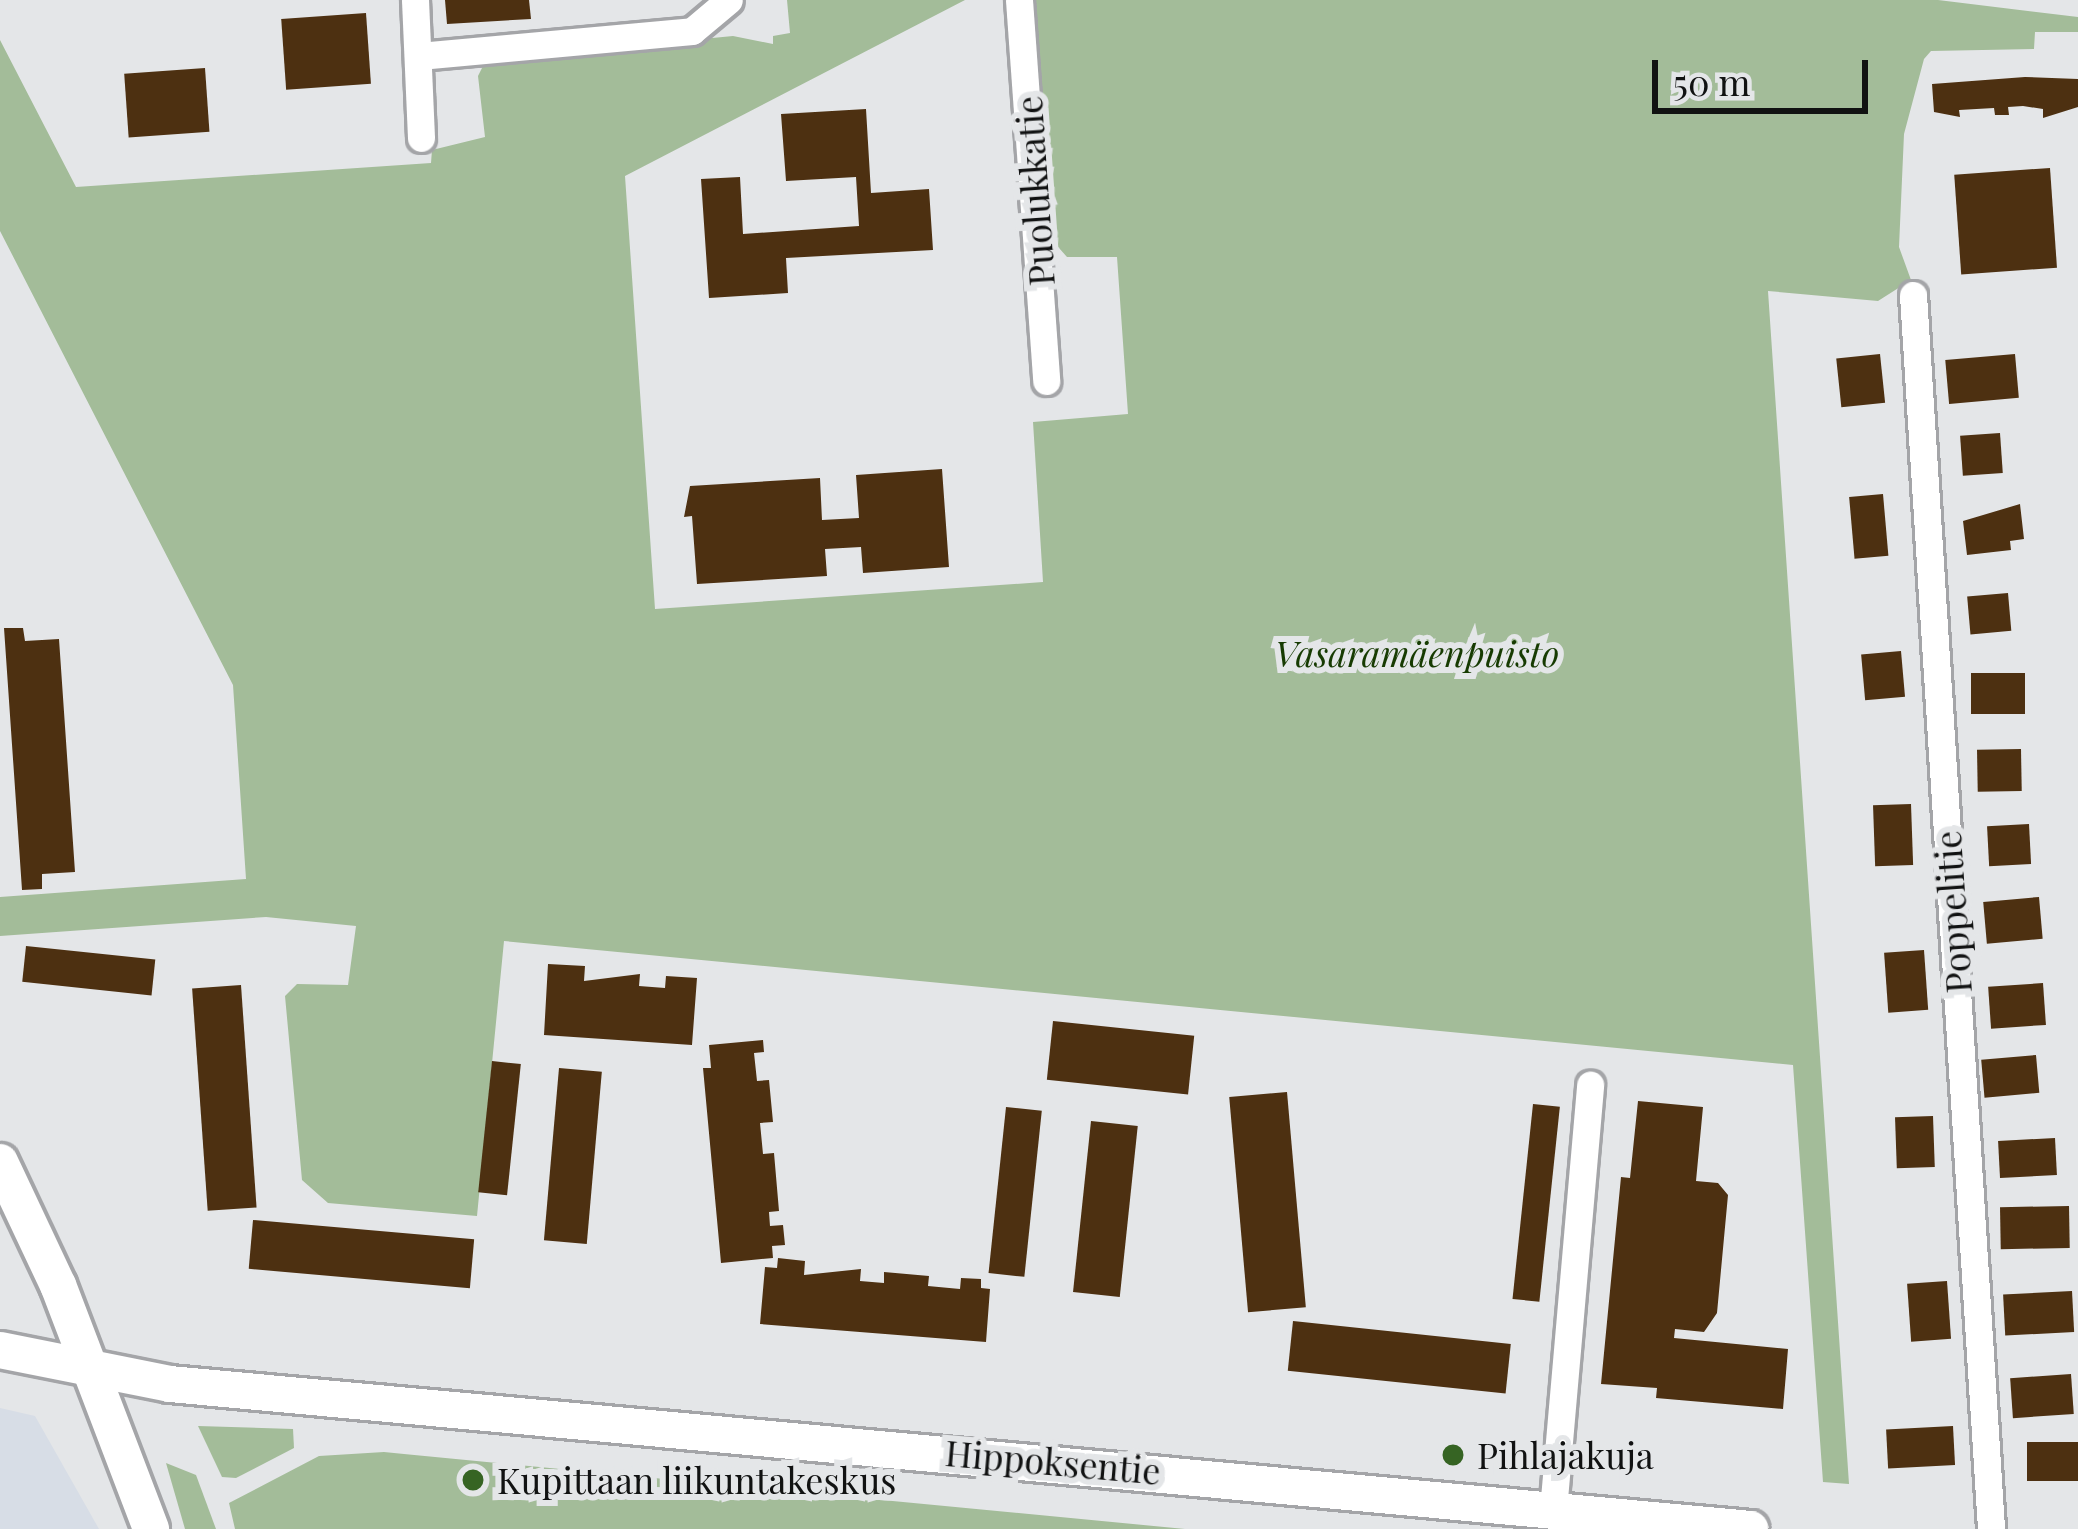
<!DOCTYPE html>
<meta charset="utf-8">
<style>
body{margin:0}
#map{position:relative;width:2078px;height:1529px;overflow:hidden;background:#e4e6e8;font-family:"Playfair Display",serif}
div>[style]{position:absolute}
.built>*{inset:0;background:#d7dde6}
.green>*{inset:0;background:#a3bc99}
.building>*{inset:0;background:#4d3011;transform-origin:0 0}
.roads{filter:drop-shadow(3px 0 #a4a5a8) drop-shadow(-3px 0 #a4a5a8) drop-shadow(0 3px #a4a5a8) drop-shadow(0 -3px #a4a5a8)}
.minor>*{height:27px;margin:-13.5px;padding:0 13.5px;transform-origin:13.5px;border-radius:13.5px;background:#fff}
.tertiary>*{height:36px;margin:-18px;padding:0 18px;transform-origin:18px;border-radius:18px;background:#fff}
.dots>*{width:33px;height:33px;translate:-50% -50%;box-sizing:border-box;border:6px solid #e4e6e8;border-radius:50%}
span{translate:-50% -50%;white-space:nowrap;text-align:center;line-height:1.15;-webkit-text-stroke:12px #e4e6e8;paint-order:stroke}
.street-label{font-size:36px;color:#111212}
.park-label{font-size:36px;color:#173b02;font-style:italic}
.poi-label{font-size:36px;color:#111212}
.left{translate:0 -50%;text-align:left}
.scale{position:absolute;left:1652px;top:60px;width:216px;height:54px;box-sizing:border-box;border:6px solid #111212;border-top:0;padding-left:15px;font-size:36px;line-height:42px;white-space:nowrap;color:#111212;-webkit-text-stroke:9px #e4e6e8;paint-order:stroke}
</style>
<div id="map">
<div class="built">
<div style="clip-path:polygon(0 1408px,35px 1416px,99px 1529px,0 1529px)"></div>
</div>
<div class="green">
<div style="clip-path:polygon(787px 0,965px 0,625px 176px,655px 609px,1043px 582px,1033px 422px,1128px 414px,1117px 257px,1067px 257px,1051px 239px,1033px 0,1938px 0,2078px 17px,2078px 32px,2035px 32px,2034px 49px,1931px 51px,1924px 59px,1904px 134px,1899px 247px,1911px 280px,1878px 301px,1768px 291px,1849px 1484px,1823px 1482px,1793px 1065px,504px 941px,477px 1216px,328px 1203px,302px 1180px,285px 996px,297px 984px,348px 985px,356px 926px,266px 917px,0 936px,0 897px,246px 879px,233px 685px,0 231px,0 40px,76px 187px,431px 163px,432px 150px,485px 137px,478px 76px,486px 60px,733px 36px,773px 44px,773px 36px,790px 33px)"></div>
<div style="clip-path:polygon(198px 1426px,293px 1429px,294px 1448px,236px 1478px,222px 1477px)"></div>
<div style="clip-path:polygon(384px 1452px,404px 1454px,1185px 1529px,235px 1529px,229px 1503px,319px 1456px)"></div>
<div style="clip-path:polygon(166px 1463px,196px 1475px,216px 1529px,185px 1529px)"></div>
</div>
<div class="building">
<div style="clip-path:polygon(445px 0,529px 0,531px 19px,447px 24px)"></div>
<div style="left:366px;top:13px;width:71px;height:85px;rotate:86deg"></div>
<div style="left:205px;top:68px;width:64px;height:81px;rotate:86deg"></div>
<div style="clip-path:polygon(2025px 77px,2078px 79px,2078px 107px,2043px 118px,2043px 109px,2023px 106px,2008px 107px,2009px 115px,1995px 115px,1994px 108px,1959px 110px,1960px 117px,1934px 112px,1932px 84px)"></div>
<div style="clip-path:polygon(866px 109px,871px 193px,929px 189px,933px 250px,786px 258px,788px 293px,709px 298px,701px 179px,740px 177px,743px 234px,859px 226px,856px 177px,786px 181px,781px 114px)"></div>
<div style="left:2050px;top:168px;width:100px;height:96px;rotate:86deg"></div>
<div style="left:1880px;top:354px;width:49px;height:44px;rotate:84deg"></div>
<div style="left:2015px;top:354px;width:44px;height:70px;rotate:85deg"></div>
<div style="left:2000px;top:433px;width:40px;height:40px;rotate:86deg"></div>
<div style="clip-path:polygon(942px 469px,949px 567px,863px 573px,861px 547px,825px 549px,827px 576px,697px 584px,692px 516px,684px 517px,690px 486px,820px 478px,822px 520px,859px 518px,856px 475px)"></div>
<div style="left:1883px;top:494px;width:62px;height:34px;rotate:85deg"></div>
<div style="clip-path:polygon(2020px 504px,2024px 539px,2010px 541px,2011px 550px,1967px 555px,1963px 521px)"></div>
<div style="left:2008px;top:593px;width:38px;height:41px;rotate:85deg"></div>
<div style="clip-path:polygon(4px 628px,23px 628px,25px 641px,59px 639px,75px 872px,42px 874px,42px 889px,22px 890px)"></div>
<div style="left:1901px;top:651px;width:46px;height:40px;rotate:85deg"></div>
<div style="left:1971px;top:673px;width:54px;height:41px"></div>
<div style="left:2021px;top:749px;width:42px;height:44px;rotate:89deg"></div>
<div style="left:1911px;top:804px;width:61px;height:38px;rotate:88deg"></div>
<div style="left:2029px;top:824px;width:40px;height:42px;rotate:87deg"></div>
<div style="left:2039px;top:897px;width:42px;height:56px;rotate:85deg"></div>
<div style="left:26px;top:946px;width:130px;height:36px;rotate:6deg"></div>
<div style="left:1924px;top:950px;width:60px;height:40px;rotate:86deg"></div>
<div style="clip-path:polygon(548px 964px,585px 966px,584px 981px,640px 974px,639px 986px,665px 988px,666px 976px,697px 978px,692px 1045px,544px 1035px)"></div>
<div style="left:2043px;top:983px;width:42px;height:55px;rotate:86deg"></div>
<div style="left:241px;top:985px;width:223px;height:49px;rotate:86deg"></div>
<div style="left:1053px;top:1021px;width:142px;height:59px;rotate:6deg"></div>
<div style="clip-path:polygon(763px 1040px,764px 1052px,754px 1053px,757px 1081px,769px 1080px,773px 1122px,760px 1123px,763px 1154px,774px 1153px,779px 1211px,769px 1212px,770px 1226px,783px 1225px,785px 1245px,772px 1246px,773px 1258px,721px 1263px,703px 1068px,711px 1068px,709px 1045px)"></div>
<div style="left:2036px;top:1055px;width:38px;height:55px;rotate:85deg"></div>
<div style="left:492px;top:1061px;width:29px;height:132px;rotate:6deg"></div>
<div style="left:559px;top:1068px;width:43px;height:173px;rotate:5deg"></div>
<div style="left:1287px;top:1092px;width:216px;height:58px;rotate:85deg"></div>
<div style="clip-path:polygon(1638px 1101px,1703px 1107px,1696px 1181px,1718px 1183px,1728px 1195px,1717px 1313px,1704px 1332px,1675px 1329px,1674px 1338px,1788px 1349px,1783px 1409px,1656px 1398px,1657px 1388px,1601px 1384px,1621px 1177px,1630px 1178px)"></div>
<div style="left:1533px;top:1104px;width:27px;height:196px;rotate:6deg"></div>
<div style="left:1006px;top:1107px;width:36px;height:167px;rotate:6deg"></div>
<div style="left:1933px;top:1116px;width:51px;height:38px;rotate:88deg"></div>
<div style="left:1091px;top:1121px;width:47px;height:172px;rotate:6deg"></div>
<div style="left:2055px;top:1138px;width:37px;height:57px;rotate:87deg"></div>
<div style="left:2069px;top:1206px;width:42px;height:69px;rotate:89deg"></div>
<div style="left:253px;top:1220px;width:222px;height:49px;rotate:5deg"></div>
<div style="clip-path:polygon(778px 1258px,805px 1261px,804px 1275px,861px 1269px,860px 1281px,884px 1283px,884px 1272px,929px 1276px,928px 1286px,960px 1289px,961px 1278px,981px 1279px,981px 1288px,990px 1289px,986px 1342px,760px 1324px,765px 1267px,777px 1268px)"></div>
<div style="left:1947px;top:1281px;width:58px;height:40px;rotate:86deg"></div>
<div style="left:2072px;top:1291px;width:41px;height:69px;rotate:87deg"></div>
<div style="left:1293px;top:1321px;width:219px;height:50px;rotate:6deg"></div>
<div style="left:2071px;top:1374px;width:40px;height:61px;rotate:86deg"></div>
<div style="left:1953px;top:1426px;width:39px;height:67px;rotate:87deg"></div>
<div style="left:2078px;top:1442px;width:39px;height:51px;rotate:90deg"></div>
</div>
<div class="roads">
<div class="minor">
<div style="left:415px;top:0;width:138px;rotate:87.5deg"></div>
<div style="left:1019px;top:0;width:382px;rotate:85.9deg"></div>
<div style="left:419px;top:56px;width:274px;rotate:-5.2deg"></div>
<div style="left:692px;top:31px;width:48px;rotate:-40deg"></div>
<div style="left:1913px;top:295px;width:1236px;rotate:86.38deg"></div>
<div style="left:1553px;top:1510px;width:427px;rotate:-85deg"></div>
</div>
<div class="tertiary">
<div style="left:0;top:1162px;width:136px;rotate:64.8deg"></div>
<div style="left:58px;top:1285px;width:261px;rotate:69.1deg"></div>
<div style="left:0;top:1350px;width:173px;rotate:11.3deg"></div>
<div style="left:170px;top:1384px;width:1587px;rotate:5.24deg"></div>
</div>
</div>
<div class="dots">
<div style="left:1453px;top:1455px;background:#366423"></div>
<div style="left:473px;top:1480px;background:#366423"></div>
</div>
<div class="street-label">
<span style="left:1034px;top:191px;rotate:-94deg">Puolukkatie</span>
<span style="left:1952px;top:912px;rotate:-94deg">Poppelitie</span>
<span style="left:1053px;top:1461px;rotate:5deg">Hippoksentie</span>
</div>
<div class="park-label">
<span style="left:1417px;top:653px">Vasaramäenpuisto</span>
</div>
<div class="poi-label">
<span class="left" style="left:1477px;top:1455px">Pihlajakuja</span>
<span class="left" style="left:497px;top:1480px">Kupittaan liikuntakeskus</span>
</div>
<div class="scale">50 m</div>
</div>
